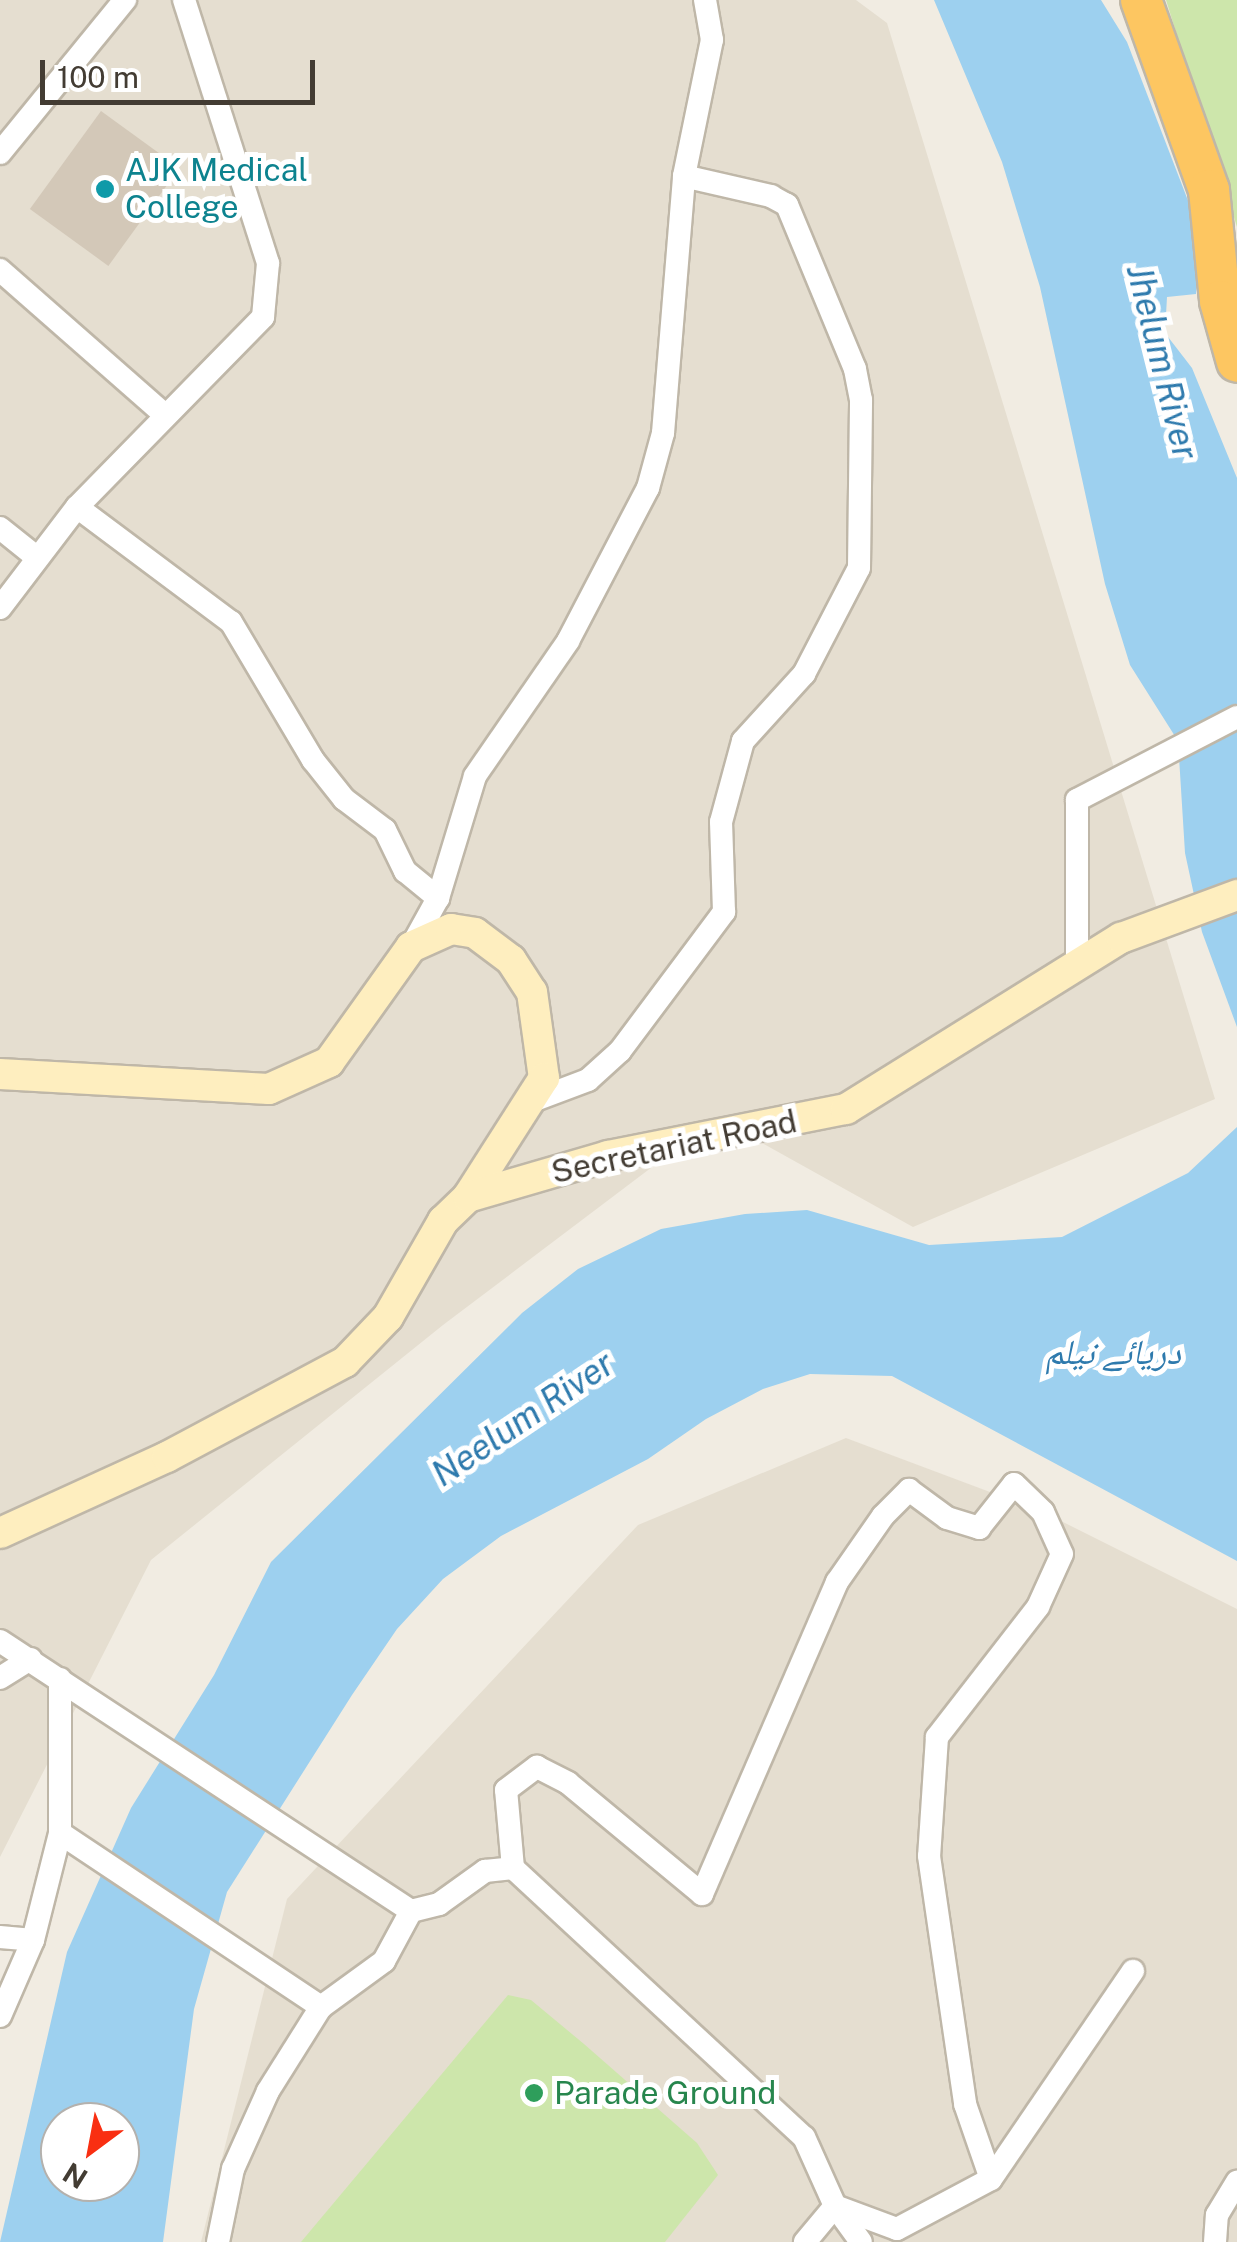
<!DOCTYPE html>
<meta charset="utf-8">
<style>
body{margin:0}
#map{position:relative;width:1237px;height:2242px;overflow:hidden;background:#f1ece2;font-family:"Public Sans","Noto Naskh Arabic",sans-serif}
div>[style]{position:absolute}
.residential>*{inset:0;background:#e5ded0}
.green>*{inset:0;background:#cde6ab}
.water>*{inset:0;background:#9dd0ef}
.building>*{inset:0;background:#d3c8b8;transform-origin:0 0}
.roads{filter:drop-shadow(2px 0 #bfb7a8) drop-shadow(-2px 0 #bfb7a8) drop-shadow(0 2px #bfb7a8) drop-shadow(0 -2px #bfb7a8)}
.street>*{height:22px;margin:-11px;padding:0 11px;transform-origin:11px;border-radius:11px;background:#fff}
.secondary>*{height:30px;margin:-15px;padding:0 15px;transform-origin:15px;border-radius:15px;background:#feeebf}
.highway>*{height:40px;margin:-20px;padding:0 20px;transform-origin:20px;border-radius:20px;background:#fdc661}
.dots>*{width:28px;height:28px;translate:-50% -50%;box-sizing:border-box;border:5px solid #fff;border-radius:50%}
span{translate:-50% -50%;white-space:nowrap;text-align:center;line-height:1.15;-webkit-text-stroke:10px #fff;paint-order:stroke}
.culture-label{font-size:32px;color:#0d838f}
.left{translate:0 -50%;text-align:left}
.street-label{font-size:32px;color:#433c33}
.leisure-label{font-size:32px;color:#27864d}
.water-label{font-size:35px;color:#2e7aad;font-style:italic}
.north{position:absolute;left:40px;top:2102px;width:100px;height:100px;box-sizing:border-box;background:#fff;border:2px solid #b4b1ad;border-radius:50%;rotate:212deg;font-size:28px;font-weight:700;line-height:40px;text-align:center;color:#433c33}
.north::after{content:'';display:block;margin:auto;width:35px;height:45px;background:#f92f12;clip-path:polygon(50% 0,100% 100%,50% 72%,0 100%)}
.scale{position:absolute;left:40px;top:60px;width:275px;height:45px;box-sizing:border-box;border:5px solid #433c33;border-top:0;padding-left:12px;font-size:30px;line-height:35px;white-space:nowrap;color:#433c33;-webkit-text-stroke:8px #fff;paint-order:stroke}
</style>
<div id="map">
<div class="residential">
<div style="clip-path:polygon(0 0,856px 0,887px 23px,1215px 1099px,913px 1227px,717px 1118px,443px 1325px,151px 1560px,0 1857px)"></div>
<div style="clip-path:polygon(846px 1438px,1043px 1512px,1237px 1609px,1237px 2242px,201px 2242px,287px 1899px,638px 1525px)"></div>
</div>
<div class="green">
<div style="clip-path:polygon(1166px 0,1237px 0,1237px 227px)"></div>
<div style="clip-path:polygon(508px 1995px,531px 2000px,584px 2044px,697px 2143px,718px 2175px,665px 2242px,301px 2242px)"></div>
</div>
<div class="water">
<div style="clip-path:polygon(934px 0,1101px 0,1127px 42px,1202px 237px,1196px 294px,1167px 297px,1165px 333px,1192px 368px,1237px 478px,1237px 1027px,1202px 932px,1185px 853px,1178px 741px,1130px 665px,1105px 584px,1040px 287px,1002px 162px)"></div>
<div style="clip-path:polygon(evenodd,1237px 1127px,1237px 1561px,892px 1376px,810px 1374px,763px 1389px,706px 1419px,648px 1459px,501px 1536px,443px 1579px,397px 1629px,352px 1695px,227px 1892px,194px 2009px,163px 2242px,0 2242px,67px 1952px,131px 1808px,214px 1675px,271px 1562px,522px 1313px,578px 1269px,661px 1229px,745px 1214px,807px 1210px,929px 1245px,1062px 1237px,1188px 1173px,1237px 1127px,60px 2122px,120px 2122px,120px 2182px,60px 2182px,60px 2122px)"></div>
</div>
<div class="building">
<div style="left:101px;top:111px;width:97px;height:121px;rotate:36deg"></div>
</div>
<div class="roads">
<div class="street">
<div style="left:0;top:153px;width:198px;rotate:-50.8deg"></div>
<div style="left:0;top:270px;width:220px;rotate:41.3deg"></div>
<div style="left:77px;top:507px;width:192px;rotate:36.8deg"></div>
<div style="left:231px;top:622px;width:161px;rotate:59.3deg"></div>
<div style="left:313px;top:760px;width:50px;rotate:51.5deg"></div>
<div style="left:344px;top:799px;width:51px;rotate:37.1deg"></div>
<div style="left:385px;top:830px;width:46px;rotate:64deg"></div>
<div style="left:405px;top:871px;width:43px;rotate:39.3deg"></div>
<div style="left:0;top:528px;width:45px;rotate:38.7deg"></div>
<div style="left:0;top:608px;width:127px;rotate:-52.7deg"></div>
<div style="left:77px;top:507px;width:266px;rotate:-45.6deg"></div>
<div style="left:263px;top:317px;width:54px;rotate:-84.7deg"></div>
<div style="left:268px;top:263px;width:276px;rotate:-107.7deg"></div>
<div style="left:411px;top:947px;width:56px;rotate:-61.1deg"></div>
<div style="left:438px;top:898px;width:127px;rotate:-73.1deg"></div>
<div style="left:475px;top:776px;width:164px;rotate:-55.4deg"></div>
<div style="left:568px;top:641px;width:173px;rotate:-62.4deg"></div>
<div style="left:648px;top:488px;width:57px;rotate:-74.7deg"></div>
<div style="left:663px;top:433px;width:258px;rotate:-85.3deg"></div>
<div style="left:684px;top:176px;width:139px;rotate:-78.4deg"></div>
<div style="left:712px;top:40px;width:41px;rotate:-99.9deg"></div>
<div style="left:1077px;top:962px;width:162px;rotate:-90deg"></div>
<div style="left:1077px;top:800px;width:180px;rotate:-27.4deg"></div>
<div style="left:535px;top:1100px;width:57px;rotate:-20.7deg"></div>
<div style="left:588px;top:1080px;width:43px;rotate:-42.2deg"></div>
<div style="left:620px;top:1051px;width:174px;rotate:-53.2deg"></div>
<div style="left:724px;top:912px;width:90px;rotate:-91.9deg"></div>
<div style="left:721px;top:822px;width:84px;rotate:-74.8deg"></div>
<div style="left:743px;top:741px;width:91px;rotate:-47.7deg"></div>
<div style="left:804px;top:674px;width:119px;rotate:-62.6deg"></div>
<div style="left:859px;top:568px;width:168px;rotate:-89.3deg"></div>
<div style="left:861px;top:400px;width:32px;rotate:-101deg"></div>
<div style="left:855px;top:369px;width:178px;rotate:-112.5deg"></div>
<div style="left:787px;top:205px;width:18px;rotate:-151deg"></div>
<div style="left:771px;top:196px;width:89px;rotate:-167.1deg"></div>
<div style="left:0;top:1641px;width:492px;rotate:33.3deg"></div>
<div style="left:0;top:1678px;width:36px;rotate:-32deg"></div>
<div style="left:60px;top:1679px;width:154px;rotate:90deg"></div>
<div style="left:60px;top:1833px;width:314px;rotate:33.7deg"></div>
<div style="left:321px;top:2007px;width:78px;rotate:-36.1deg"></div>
<div style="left:384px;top:1961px;width:57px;rotate:-61.6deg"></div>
<div style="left:411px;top:1911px;width:29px;rotate:-14deg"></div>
<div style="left:439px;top:1904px;width:57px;rotate:-35.7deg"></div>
<div style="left:485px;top:1871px;width:28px;rotate:-6deg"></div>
<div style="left:513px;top:1868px;width:396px;rotate:42.8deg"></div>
<div style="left:804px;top:2137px;width:76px;rotate:65.8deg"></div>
<div style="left:835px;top:2206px;width:47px;rotate:129.8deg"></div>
<div style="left:513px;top:1868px;width:78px;rotate:-95.1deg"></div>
<div style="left:506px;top:1790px;width:39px;rotate:-37deg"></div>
<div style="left:537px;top:1767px;width:35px;rotate:27deg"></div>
<div style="left:568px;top:1783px;width:174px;rotate:39.6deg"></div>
<div style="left:702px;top:1894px;width:340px;rotate:-66.6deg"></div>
<div style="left:837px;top:1582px;width:80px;rotate:-55.1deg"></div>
<div style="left:883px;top:1516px;width:37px;rotate:-45deg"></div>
<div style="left:909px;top:1490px;width:47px;rotate:36.4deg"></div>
<div style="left:947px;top:1518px;width:34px;rotate:17deg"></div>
<div style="left:979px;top:1528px;width:56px;rotate:-51.5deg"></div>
<div style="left:1014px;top:1484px;width:40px;rotate:44deg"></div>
<div style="left:1043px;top:1512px;width:46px;rotate:65.7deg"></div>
<div style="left:1062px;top:1554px;width:58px;rotate:114.4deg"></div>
<div style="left:1038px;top:1607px;width:165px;rotate:127.8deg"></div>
<div style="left:937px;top:1737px;width:119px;rotate:93.8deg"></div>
<div style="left:929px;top:1856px;width:251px;rotate:81.7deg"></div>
<div style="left:965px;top:2104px;width:79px;rotate:70.9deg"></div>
<div style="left:0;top:1937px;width:33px;rotate:5deg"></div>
<div style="left:0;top:2016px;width:83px;rotate:-66.5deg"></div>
<div style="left:33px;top:1940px;width:110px;rotate:-75.8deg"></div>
<div style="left:835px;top:2206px;width:66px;rotate:20.4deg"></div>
<div style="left:897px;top:2229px;width:106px;rotate:-28deg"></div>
<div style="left:991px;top:2179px;width:252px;rotate:-55.7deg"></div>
<div style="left:835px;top:2206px;width:44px;rotate:54.2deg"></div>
<div style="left:218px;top:2242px;width:75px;rotate:-78.4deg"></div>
<div style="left:233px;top:2169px;width:85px;rotate:-65.8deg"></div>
<div style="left:268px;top:2091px;width:99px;rotate:-57.8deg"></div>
<div style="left:1215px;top:2242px;width:27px;rotate:-86deg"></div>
<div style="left:1217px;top:2215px;width:39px;rotate:-59deg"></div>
</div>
<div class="secondary">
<div style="left:0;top:1074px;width:269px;rotate:3.2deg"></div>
<div style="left:269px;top:1089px;width:66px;rotate:-24.2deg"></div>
<div style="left:329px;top:1062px;width:141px;rotate:-54.5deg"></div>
<div style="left:411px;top:947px;width:44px;rotate:-24.2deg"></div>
<div style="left:451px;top:929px;width:24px;rotate:9deg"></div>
<div style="left:475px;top:933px;width:45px;rotate:36.9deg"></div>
<div style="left:511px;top:960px;width:38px;rotate:57deg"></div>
<div style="left:532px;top:992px;width:87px;rotate:82.1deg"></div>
<div style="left:544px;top:1078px;width:141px;rotate:122.6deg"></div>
<div style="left:0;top:1533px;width:183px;rotate:-24.5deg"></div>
<div style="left:167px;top:1457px;width:202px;rotate:-28.1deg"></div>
<div style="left:345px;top:1362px;width:62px;rotate:-46.3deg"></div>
<div style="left:388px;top:1317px;width:111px;rotate:-60.2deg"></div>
<div style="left:443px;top:1221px;width:35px;rotate:-44deg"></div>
<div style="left:468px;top:1197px;width:146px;rotate:-16.3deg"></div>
<div style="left:608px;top:1156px;width:243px;rotate:-11.2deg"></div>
<div style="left:846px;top:1109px;width:324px;rotate:-31.9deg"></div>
<div style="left:1121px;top:938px;width:124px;rotate:-20.3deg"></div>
</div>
<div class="highway">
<div style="left:1141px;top:0;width:202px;rotate:70.3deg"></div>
<div style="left:1209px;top:190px;width:112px;rotate:84.3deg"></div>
<div style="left:1220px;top:301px;width:63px;rotate:74.4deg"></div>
</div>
</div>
<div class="dots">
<div style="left:105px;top:189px;background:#0f9aa8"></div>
<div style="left:534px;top:2093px;background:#2e9e5b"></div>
</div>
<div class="culture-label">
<span class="left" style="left:125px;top:189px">AJK Medical<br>College</span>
</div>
<div class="street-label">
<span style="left:674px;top:1147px;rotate:-12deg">Secretariat Road</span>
</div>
<div class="leisure-label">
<span class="left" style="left:554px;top:2093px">Parade Ground</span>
</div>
<div class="water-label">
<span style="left:1162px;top:362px;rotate:76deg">Jhelum River</span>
<span style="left:1113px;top:1352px">دریائے نیلم</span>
<span style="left:523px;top:1419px;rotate:-34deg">Neelum River</span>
</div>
<div class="north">N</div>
<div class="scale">100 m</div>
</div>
